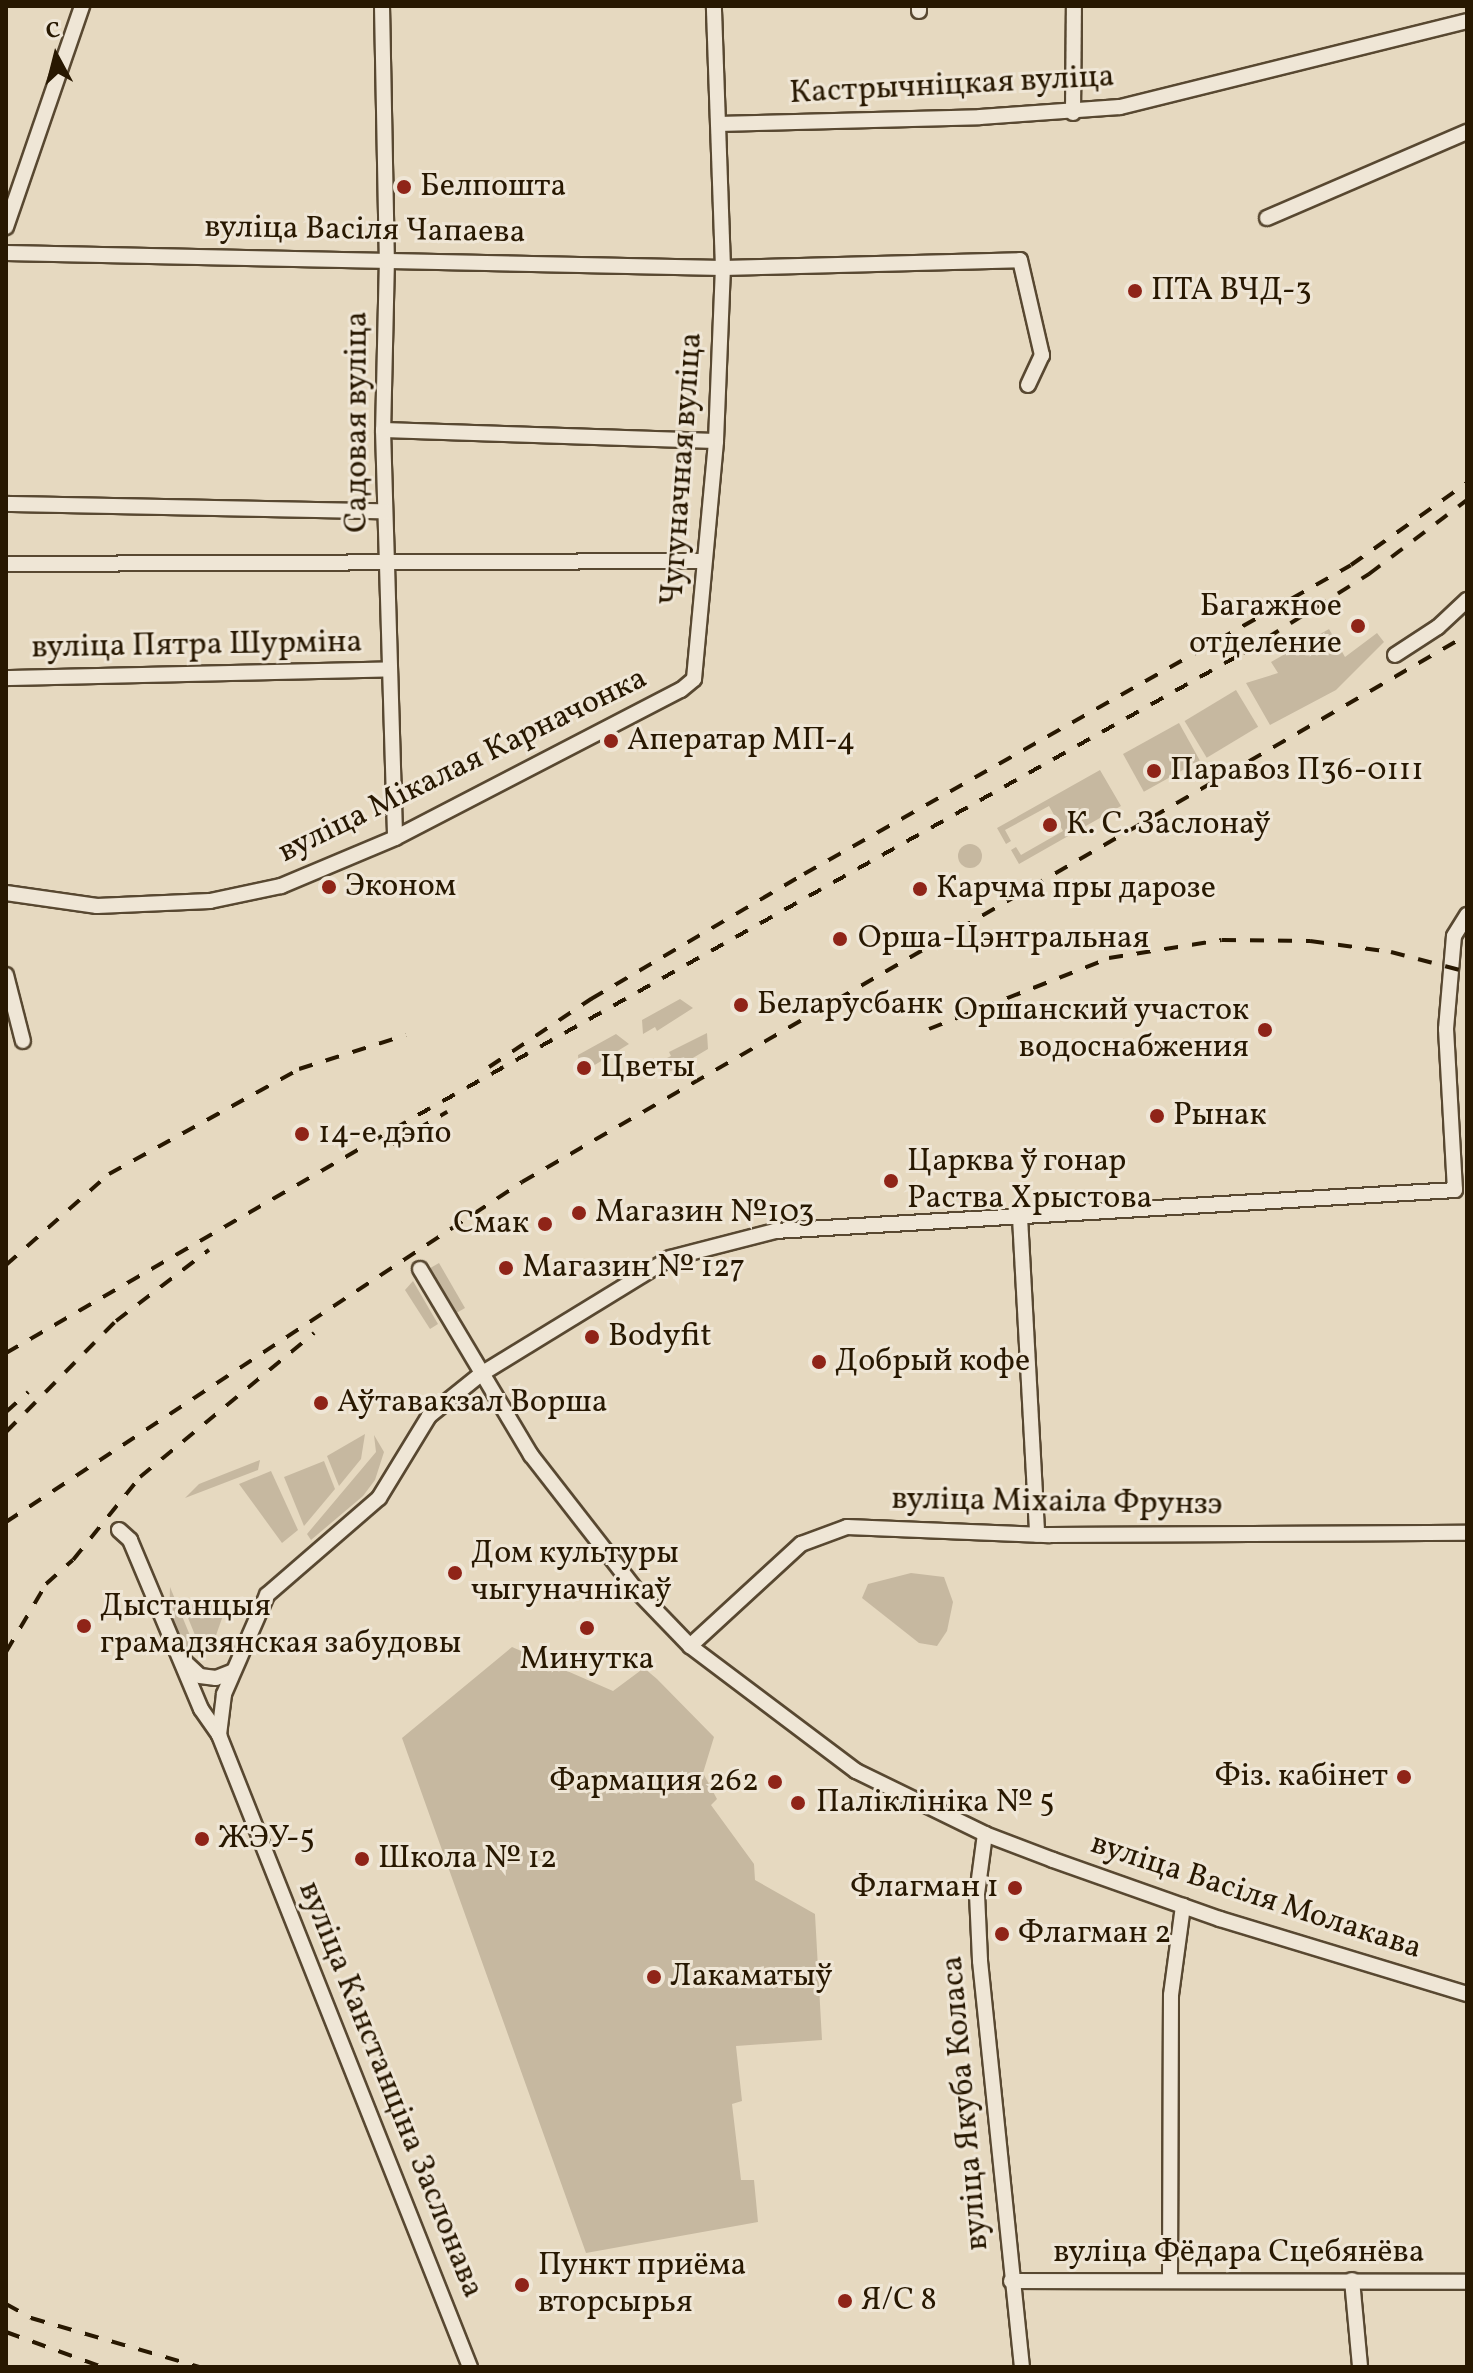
<!DOCTYPE html>
<meta charset="utf-8">
<style>
body{margin:0}
#map{position:relative;width:1473px;height:2373px;overflow:hidden;background:#e6d9c0;font-family:Vollkorn,serif}
div>[style]{position:absolute}
.green>*{inset:0;background:#c6b8a0;transform-origin:0 0}
.round{border-radius:50%}
.roads{filter:drop-shadow(2px 0 #584831) drop-shadow(-2px 0 #584831) drop-shadow(0 2px #584831) drop-shadow(0 -2px #584831)}
.minor>*{height:14px;margin:-7px;padding:0 7px;transform-origin:7px;border-radius:7px;background:#efe6d6}
.rail>*{height:4px;margin-top:-2px;transform-origin:0;background:repeating-linear-gradient(90deg,#281801 0 14px,transparent 0 28px)}
.dots>*{width:22px;height:22px;translate:-50% -50%;box-sizing:border-box;border:4px solid #efe6d6;border-radius:50%}
span{translate:-50% -50%;white-space:nowrap;text-align:center;line-height:1.15;-webkit-text-stroke:6px #efe6d6;paint-order:stroke}
.street-label{font-size:32px;color:#281801}
.poi-label{font-size:32px;color:#281801}
.left{translate:0 -50%;text-align:left}
.right{translate:-100% -50%;text-align:right}
.frame{position:absolute;inset:0;border:8px solid #281801;pointer-events:none}
.north{position:absolute;left:16px;top:16px;width:80px;height:80px;-webkit-text-stroke:6px #efe6d6;paint-order:stroke;rotate:353deg;font-size:22px;font-weight:700;line-height:32px;text-align:center;color:#281801}
.north::after{content:'';display:block;margin:auto;width:28px;height:36px;background:#281801;clip-path:polygon(50% 0,100% 100%,50% 72%,0 100%)}
</style>
<div id="map">
<div class="green">
<div style="clip-path:polygon(1329px 629px,1345px 657px,1377px 633px,1384px 642px,1336px 690px,1270px 725px,1246px 683px,1278px 673px,1271px 662px)"></div>
<div style="left:1236px;top:690px;width:43px;height:60px;rotate:59deg"></div>
<div style="left:1179px;top:723px;width:43px;height:64px;rotate:61deg"></div>
<div style="clip-path:polygon(1100px 770px,1121px 806px,1019px 864px,1011px 850px,1016px 847px,1021px 855px,1063px 831px,1049px 806px,1005px 830px,1011px 841px,1006px 844px,997px 828px)"></div>
<div class="round" style="left:958px;top:844px;width:24px;height:24px"></div>
<div style="clip-path:polygon(680px 999px,693px 1008px,657px 1031px,655px 1027px,643px 1034px,642px 1020px)"></div>
<div style="clip-path:polygon(707px 1033px,708px 1049px,671px 1071px,663px 1068px,659px 1062px,671px 1056px,669px 1052px)"></div>
<div style="clip-path:polygon(616px 1034px,629px 1044px,593px 1066px,591px 1063px,579px 1069px,578px 1055px)"></div>
<div style="left:439px;top:1263px;width:52px;height:10px;rotate:60deg"></div>
<div style="clip-path:polygon(413px 1281px,438px 1324px,430px 1329px,405px 1290px)"></div>
<div style="clip-path:polygon(365px 1434px,361px 1459px,339px 1486px,327px 1456px)"></div>
<div style="clip-path:polygon(374px 1435px,384px 1452px,375px 1480px,363px 1496px,311px 1540px,307px 1534px,376px 1452px)"></div>
<div style="clip-path:polygon(260px 1460px,258px 1470px,185px 1498px,199px 1484px)"></div>
<div style="clip-path:polygon(324px 1461px,335px 1489px,304px 1526px,284px 1477px)"></div>
<div style="clip-path:polygon(271px 1471px,298px 1530px,282px 1543px,239px 1484px)"></div>
<div style="clip-path:polygon(911px 1573px,944px 1577px,953px 1602px,947px 1631px,937px 1646px,919px 1643px,862px 1598px,868px 1584px)"></div>
<div style="clip-path:polygon(170px 1587px,196px 1650px,191px 1658px,169px 1624px)"></div>
<div style="clip-path:polygon(180px 1598px,226px 1607px,214px 1641px,199px 1645px)"></div>
<div style="clip-path:polygon(512px 1647px,613px 1691px,644px 1668px,657px 1679px,714px 1737px,703px 1773px,717px 1799px,711px 1805px,754px 1864px,755px 1880px,815px 1914px,822px 2040px,736px 2046px,742px 2101px,732px 2104px,741px 2180px,754px 2180px,758px 2222px,586px 2253px,402px 1738px)"></div>
</div>
<div class="roads">
<div class="minor">
<div style="left:382px;top:6px;width:252px;rotate:88.9deg"></div>
<div style="left:387px;top:258px;width:172px;rotate:91.3deg"></div>
<div style="left:383px;top:430px;width:408px;rotate:88.3deg"></div>
<div style="left:919px;top:6px;width:5px;rotate:90deg"></div>
<div style="left:1073px;top:113px;width:107px;rotate:-89.5deg"></div>
<div style="left:718px;top:124px;width:262px;rotate:-1.5deg"></div>
<div style="left:980px;top:117px;width:140px;rotate:-4.1deg"></div>
<div style="left:1120px;top:107px;width:357px;rotate:-13.9deg"></div>
<div style="left:1267px;top:218px;width:218px;rotate:-23.3deg"></div>
<div style="left:6px;top:227px;width:234px;rotate:-71deg"></div>
<div style="left:6px;top:253px;width:717px;rotate:1.2deg"></div>
<div style="left:723px;top:268px;width:297px;rotate:-1.5deg"></div>
<div style="left:1020px;top:260px;width:98px;rotate:77deg"></div>
<div style="left:1042px;top:355px;width:33px;rotate:115deg"></div>
<div style="left:383px;top:430px;width:333px;rotate:1.9deg"></div>
<div style="left:6px;top:504px;width:379px;rotate:1.1deg"></div>
<div style="left:6px;top:564px;width:698px;rotate:-0.25deg"></div>
<div style="left:1395px;top:655px;width:51px;rotate:-33.1deg"></div>
<div style="left:1438px;top:627px;width:40px;rotate:-43deg"></div>
<div style="left:6px;top:678px;width:383px;rotate:-1.3deg"></div>
<div style="left:6px;top:893px;width:92px;rotate:8.1deg"></div>
<div style="left:97px;top:906px;width:113px;rotate:-2.5deg"></div>
<div style="left:210px;top:901px;width:73px;rotate:-11.9deg"></div>
<div style="left:281px;top:886px;width:124px;rotate:-22.8deg"></div>
<div style="left:395px;top:838px;width:322px;rotate:-27.4deg"></div>
<div style="left:681px;top:690px;width:17px;rotate:-40deg"></div>
<div style="left:694px;top:679px;width:239px;rotate:-84.7deg"></div>
<div style="left:716px;top:441px;width:173px;rotate:-87.7deg"></div>
<div style="left:723px;top:268px;width:262px;rotate:-92deg"></div>
<div style="left:6px;top:975px;width:68px;rotate:75.6deg"></div>
<div style="left:1455px;top:1190px;width:161px;rotate:-93.2deg"></div>
<div style="left:1446px;top:1029px;width:93px;rotate:-85.1deg"></div>
<div style="left:1454px;top:936px;width:25px;rotate:-58deg"></div>
<div style="left:1020px;top:1217px;width:318px;rotate:86.9deg"></div>
<div style="left:420px;top:1269px;width:217px;rotate:59.2deg"></div>
<div style="left:531px;top:1455px;width:171px;rotate:52.1deg"></div>
<div style="left:636px;top:1590px;width:78px;rotate:46deg"></div>
<div style="left:690px;top:1646px;width:208px;rotate:37deg"></div>
<div style="left:856px;top:1771px;width:144px;rotate:26deg"></div>
<div style="left:985px;top:1834px;width:73px;rotate:20.9deg"></div>
<div style="left:1053px;top:1860px;width:177px;rotate:19.5deg"></div>
<div style="left:1220px;top:1919px;width:258px;rotate:16.9deg"></div>
<div style="left:119px;top:1530px;width:15px;rotate:42deg"></div>
<div style="left:130px;top:1540px;width:183px;rotate:67.2deg"></div>
<div style="left:201px;top:1709px;width:32px;rotate:55deg"></div>
<div style="left:219px;top:1735px;width:680px;rotate:68.34deg"></div>
<div style="left:690px;top:1646px;width:151px;rotate:-42.6deg"></div>
<div style="left:801px;top:1544px;width:49px;rotate:-20.3deg"></div>
<div style="left:847px;top:1527px;width:203px;rotate:2.3deg"></div>
<div style="left:1050px;top:1535px;width:417px;rotate:-0.3deg"></div>
<div style="left:184px;top:1661px;width:22px;rotate:43deg"></div>
<div style="left:200px;top:1676px;width:16px;rotate:7deg"></div>
<div style="left:216px;top:1678px;width:17px;rotate:-21deg"></div>
<div style="left:219px;top:1735px;width:41px;rotate:-83deg"></div>
<div style="left:224px;top:1694px;width:108px;rotate:-66.5deg"></div>
<div style="left:267px;top:1595px;width:148px;rotate:-40.9deg"></div>
<div style="left:379px;top:1498px;width:96px;rotate:-58.6deg"></div>
<div style="left:429px;top:1416px;width:67px;rotate:-38.9deg"></div>
<div style="left:481px;top:1374px;width:222px;rotate:-31.5deg"></div>
<div style="left:670px;top:1258px;width:108px;rotate:-14.4deg"></div>
<div style="left:775px;top:1231px;width:681px;rotate:-3.45deg"></div>
<div style="left:985px;top:1834px;width:61px;rotate:97.6deg"></div>
<div style="left:977px;top:1894px;width:67px;rotate:87.4deg"></div>
<div style="left:980px;top:1961px;width:408px;rotate:84.1deg"></div>
<div style="left:1170px;top:2279px;width:284px;rotate:-89.8deg"></div>
<div style="left:1171px;top:1995px;width:90px;rotate:-82.3deg"></div>
<div style="left:1352px;top:2280px;width:87px;rotate:84.7deg"></div>
<div style="left:1011px;top:2281px;width:456px;rotate:0.1deg"></div>
</div>
</div>
<div class="rail">
<div style="left:929px;top:1029px;width:193px;rotate:-21.5deg"></div>
<div style="left:1109px;top:958px;width:114px;rotate:-9.1deg"></div>
<div style="left:1222px;top:940px;width:88px;rotate:0.7deg"></div>
<div style="left:1310px;top:941px;width:82px;rotate:7.7deg"></div>
<div style="left:1391px;top:952px;width:79px;rotate:14.7deg"></div>
<div style="left:489px;top:1067px;width:123px;rotate:-33.7deg"></div>
<div style="left:591px;top:999px;width:247px;rotate:-30.4deg"></div>
<div style="left:804px;top:874px;width:628px;rotate:-29.46deg"></div>
<div style="left:1351px;top:565px;width:142px;rotate:-35.3deg"></div>
<div style="left:392px;top:1144px;width:64px;rotate:-30.2deg"></div>
<div style="left:6px;top:1265px;width:137px;rotate:-41.5deg"></div>
<div style="left:109px;top:1174px;width:217px;rotate:-28.9deg"></div>
<div style="left:299px;top:1069px;width:112px;rotate:-17.6deg"></div>
<div style="left:6px;top:1353px;width:476px;rotate:-30deg"></div>
<div style="left:418px;top:1115px;width:946px;rotate:-29.25deg"></div>
<div style="left:1243px;top:653px;width:149px;rotate:-32.1deg"></div>
<div style="left:1369px;top:574px;width:123px;rotate:-37.1deg"></div>
<div style="left:6px;top:1412px;width:30px;rotate:-42deg"></div>
<div style="left:6px;top:1432px;width:156px;rotate:-45.3deg"></div>
<div style="left:116px;top:1321px;width:117px;rotate:-37.4deg"></div>
<div style="left:6px;top:1522px;width:618px;rotate:-33.38deg"></div>
<div style="left:522px;top:1182px;width:1092px;rotate:-30.06deg"></div>
<div style="left:6px;top:1652px;width:79px;rotate:-59.5deg"></div>
<div style="left:46px;top:1584px;width:36px;rotate:-42deg"></div>
<div style="left:73px;top:1560px;width:107px;rotate:-51.1deg"></div>
<div style="left:140px;top:1477px;width:226px;rotate:-39.6deg"></div>
<div style="left:6px;top:2304px;width:29px;rotate:29deg"></div>
<div style="left:31px;top:2318px;width:176px;rotate:16.2deg"></div>
<div style="left:6px;top:2332px;width:102px;rotate:20deg"></div>
</div>
<div class="dots">
<div style="left:404px;top:187px;background:#8f2418"></div>
<div style="left:1135px;top:291px;background:#8f2418"></div>
<div style="left:1358px;top:626px;background:#8f2418"></div>
<div style="left:611px;top:741px;background:#8f2418"></div>
<div style="left:1154px;top:771px;background:#8f2418"></div>
<div style="left:1050px;top:825px;background:#8f2418"></div>
<div style="left:329px;top:887px;background:#8f2418"></div>
<div style="left:920px;top:889px;background:#8f2418"></div>
<div style="left:840px;top:939px;background:#8f2418"></div>
<div style="left:741px;top:1005px;background:#8f2418"></div>
<div style="left:1265px;top:1030px;background:#8f2418"></div>
<div style="left:584px;top:1068px;background:#8f2418"></div>
<div style="left:1157px;top:1116px;background:#8f2418"></div>
<div style="left:302px;top:1134px;background:#8f2418"></div>
<div style="left:891px;top:1181px;background:#8f2418"></div>
<div style="left:579px;top:1213px;background:#8f2418"></div>
<div style="left:545px;top:1224px;background:#8f2418"></div>
<div style="left:506px;top:1268px;background:#8f2418"></div>
<div style="left:592px;top:1337px;background:#8f2418"></div>
<div style="left:819px;top:1362px;background:#8f2418"></div>
<div style="left:321px;top:1403px;background:#8f2418"></div>
<div style="left:455px;top:1573px;background:#8f2418"></div>
<div style="left:84px;top:1626px;background:#8f2418"></div>
<div style="left:587px;top:1628px;background:#8f2418"></div>
<div style="left:1404px;top:1777px;background:#8f2418"></div>
<div style="left:775px;top:1782px;background:#8f2418"></div>
<div style="left:798px;top:1803px;background:#8f2418"></div>
<div style="left:202px;top:1839px;background:#8f2418"></div>
<div style="left:362px;top:1859px;background:#8f2418"></div>
<div style="left:1015px;top:1888px;background:#8f2418"></div>
<div style="left:1002px;top:1934px;background:#8f2418"></div>
<div style="left:654px;top:1977px;background:#8f2418"></div>
<div style="left:522px;top:2285px;background:#8f2418"></div>
<div style="left:845px;top:2301px;background:#8f2418"></div>
</div>
<div class="street-label">
<span style="left:952px;top:86px;rotate:-3deg">Кастрычніцкая вуліца</span>
<span style="left:365px;top:231px;rotate:1deg">вуліца Васіля Чапаева</span>
<span style="left:358px;top:422px;rotate:-90deg">Садовая вуліца</span>
<span style="left:683px;top:469px;rotate:-86deg">Чугуначная вуліца</span>
<span style="left:197px;top:646px;rotate:-1deg">вуліца Пятра Шурміна</span>
<span style="left:463px;top:766px;rotate:-26deg">вуліца Мікалая Карначонка</span>
<span style="left:1057px;top:1503px;rotate:1deg">вуліца Міхаіла Фрунзэ</span>
<span style="left:1256px;top:1897px;rotate:18deg">вуліца Васіля Молакава</span>
<span style="left:390px;top:2090px;rotate:68deg">вуліца Канстанціна Заслонава</span>
<span style="left:966px;top:2103px;rotate:-95deg">вуліца Якуба Коласа</span>
<span style="left:1239px;top:2253px">вуліца Фёдара Сцебянёва</span>
</div>
<div class="poi-label">
<span class="left" style="left:420px;top:187px">Белпошта</span>
<span class="left" style="left:1151px;top:291px">ПТА ВЧД-3</span>
<span class="right" style="left:1342px;top:626px">Багажное<br>отделение</span>
<span class="left" style="left:627px;top:741px">Аператар МП-4</span>
<span class="left" style="left:1170px;top:771px">Паравоз П36-0111</span>
<span class="left" style="left:1066px;top:825px">К. С. Заслонаў</span>
<span class="left" style="left:345px;top:887px">Эконом</span>
<span class="left" style="left:936px;top:889px">Карчма пры дарозе</span>
<span class="left" style="left:858px;top:939px">Орша-Цэнтральная</span>
<span class="left" style="left:757px;top:1005px">Беларусбанк</span>
<span class="right" style="left:1249px;top:1030px">Оршанский участок<br>водоснабжения</span>
<span class="left" style="left:600px;top:1068px">Цветы</span>
<span class="left" style="left:1173px;top:1116px">Рынак</span>
<span class="left" style="left:318px;top:1134px">14-е дэпо</span>
<span class="left" style="left:907px;top:1181px">Царква ў гонар<br>Раства Хрыстова</span>
<span class="left" style="left:595px;top:1213px">Магазин №103</span>
<span class="right" style="left:529px;top:1224px">Смак</span>
<span class="left" style="left:522px;top:1268px">Магазин № 127</span>
<span class="left" style="left:608px;top:1337px">Bodyfit</span>
<span class="left" style="left:835px;top:1362px">Добрый кофе</span>
<span class="left" style="left:337px;top:1403px">Аўтавакзал Ворша</span>
<span class="left" style="left:471px;top:1573px">Дом культуры<br>чыгуначнікаў</span>
<span class="left" style="left:100px;top:1626px">Дыстанцыя<br>грамадзянская забудовы</span>
<span style="left:587px;top:1660px">Минутка</span>
<span class="right" style="left:1388px;top:1777px">Фіз. кабінет</span>
<span class="right" style="left:759px;top:1782px">Фармация 262</span>
<span class="left" style="left:816px;top:1803px">Паліклініка № 5</span>
<span class="left" style="left:218px;top:1839px">ЖЭУ-5</span>
<span class="left" style="left:378px;top:1859px">Школа № 12</span>
<span class="right" style="left:999px;top:1888px">Флагман 1</span>
<span class="left" style="left:1018px;top:1934px">Флагман 2</span>
<span class="left" style="left:670px;top:1977px">Лакаматыў</span>
<span class="left" style="left:538px;top:2285px">Пункт приёма<br>вторсырья</span>
<span class="left" style="left:861px;top:2301px">Я/С 8</span>
</div>
<div class="frame"></div>
<div class="north">С</div>
</div>
